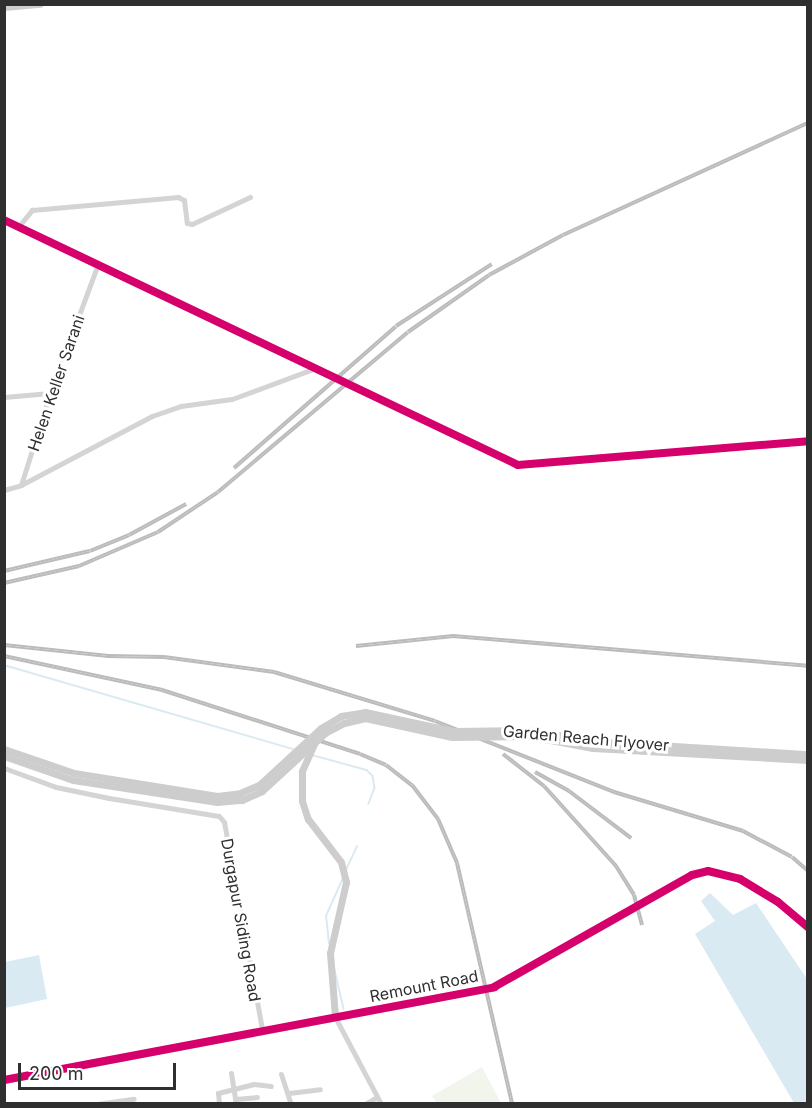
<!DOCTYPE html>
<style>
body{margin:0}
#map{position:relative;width:812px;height:1108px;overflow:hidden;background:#fff;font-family:Inter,sans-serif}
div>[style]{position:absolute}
.green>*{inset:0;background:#f1f5ec}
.water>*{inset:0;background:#daeaf2}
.stream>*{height:1.5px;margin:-0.75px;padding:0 0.75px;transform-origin:0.75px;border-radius:0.75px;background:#daeaf2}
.street>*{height:5px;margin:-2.5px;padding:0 2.5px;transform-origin:2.5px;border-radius:2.5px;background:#d4d4d4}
.secondary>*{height:7px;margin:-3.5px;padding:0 3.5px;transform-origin:3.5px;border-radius:3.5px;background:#cdcdcd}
.rail>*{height:4px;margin-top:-2px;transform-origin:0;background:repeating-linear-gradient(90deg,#fff 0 4.5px,#bbb 0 9px);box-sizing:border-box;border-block:2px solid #bbb}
.secondary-bridge>*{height:7px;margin:-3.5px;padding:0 3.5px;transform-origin:3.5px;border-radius:3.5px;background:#cdcdcd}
.cycleway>*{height:8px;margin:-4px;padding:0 4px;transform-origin:4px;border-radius:4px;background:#d6006c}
span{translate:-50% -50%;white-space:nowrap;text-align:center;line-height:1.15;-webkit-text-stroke:6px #fff;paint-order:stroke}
.street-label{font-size:16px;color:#2f2f2f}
.frame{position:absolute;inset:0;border:6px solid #2f2f2f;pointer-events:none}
.scale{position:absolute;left:18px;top:1063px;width:158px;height:27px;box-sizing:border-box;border:3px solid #2f2f2f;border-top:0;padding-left:8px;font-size:18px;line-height:21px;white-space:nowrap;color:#2f2f2f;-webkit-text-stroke:4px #fff;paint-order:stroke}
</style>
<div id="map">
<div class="green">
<div style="clip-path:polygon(482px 1067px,501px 1103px,437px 1103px,432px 1096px)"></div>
</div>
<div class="water">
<div style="clip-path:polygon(710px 893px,733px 915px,756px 903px,807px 979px,807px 1103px,794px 1103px,695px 934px,715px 921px,701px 901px)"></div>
<div style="clip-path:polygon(39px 955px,47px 999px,5px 1008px,5px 962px)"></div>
</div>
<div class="stream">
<div style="left:4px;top:665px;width:301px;rotate:16.2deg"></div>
<div style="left:312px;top:755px;width:57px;rotate:15.3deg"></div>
<div style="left:367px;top:770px;width:8px;rotate:45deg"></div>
<div style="left:373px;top:776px;width:12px;rotate:81deg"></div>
<div style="left:375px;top:788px;width:17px;rotate:111deg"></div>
<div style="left:346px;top:870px;width:26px;rotate:-65deg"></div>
<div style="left:329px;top:944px;width:28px;rotate:-96deg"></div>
<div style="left:326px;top:916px;width:42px;rotate:-65.9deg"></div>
<div style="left:334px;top:966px;width:44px;rotate:76.9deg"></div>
</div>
<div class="street">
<div style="left:19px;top:226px;width:21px;rotate:-51deg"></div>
<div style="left:32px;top:210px;width:147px;rotate:-5.1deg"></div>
<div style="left:178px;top:197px;width:7px;rotate:27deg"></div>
<div style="left:184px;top:200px;width:23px;rotate:83deg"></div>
<div style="left:187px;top:223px;width:5px;rotate:11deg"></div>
<div style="left:192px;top:224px;width:64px;rotate:-25deg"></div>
<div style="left:4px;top:397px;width:46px;rotate:-5deg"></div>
<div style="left:518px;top:465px;width:291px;rotate:-4.7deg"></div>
<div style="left:21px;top:485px;width:148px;rotate:-27.8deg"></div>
<div style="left:152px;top:416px;width:31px;rotate:-19deg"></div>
<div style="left:181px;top:406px;width:51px;rotate:-7.8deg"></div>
<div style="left:232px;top:399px;width:86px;rotate:-20.3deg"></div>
<div style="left:4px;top:490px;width:18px;rotate:-16deg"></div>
<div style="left:21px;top:485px;width:96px;rotate:-72.5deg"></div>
<div style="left:50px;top:393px;width:138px;rotate:-69.6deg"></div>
<div style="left:4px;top:768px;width:55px;rotate:20.1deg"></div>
<div style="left:56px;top:787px;width:54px;rotate:11.7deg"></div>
<div style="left:109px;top:798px;width:111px;rotate:9.3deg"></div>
<div style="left:219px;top:816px;width:8px;rotate:50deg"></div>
<div style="left:224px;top:822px;width:211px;rotate:79.6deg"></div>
<div style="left:335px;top:1017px;width:98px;rotate:62.1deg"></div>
<div style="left:231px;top:1073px;width:31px;rotate:81deg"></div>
<div style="left:281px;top:1074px;width:32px;rotate:72deg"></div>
<div style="left:289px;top:1093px;width:31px;rotate:-7deg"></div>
<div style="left:235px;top:1099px;width:22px;rotate:-5deg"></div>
<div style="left:97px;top:1104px;width:37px;rotate:-8deg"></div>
<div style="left:219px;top:1104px;width:11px;rotate:-95deg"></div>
<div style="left:218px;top:1093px;width:37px;rotate:-14deg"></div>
<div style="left:254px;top:1084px;width:17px;rotate:7deg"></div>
<div style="left:365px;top:1104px;width:14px;rotate:-30deg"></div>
</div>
<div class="secondary">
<div style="left:4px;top:7px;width:36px;rotate:-5deg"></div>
<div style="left:4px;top:220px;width:569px;rotate:25.48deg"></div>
<div style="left:314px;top:744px;width:30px;rotate:114deg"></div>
<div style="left:302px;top:771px;width:30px;rotate:90deg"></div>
<div style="left:302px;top:801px;width:19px;rotate:72deg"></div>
<div style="left:308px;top:819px;width:54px;rotate:52.5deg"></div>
<div style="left:341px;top:862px;width:21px;rotate:76deg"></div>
<div style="left:346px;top:882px;width:73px;rotate:102.7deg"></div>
<div style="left:330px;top:953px;width:64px;rotate:85.5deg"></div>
<div style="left:4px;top:1080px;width:499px;rotate:-10.7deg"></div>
<div style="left:494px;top:987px;width:227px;rotate:-29.5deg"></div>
<div style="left:692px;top:875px;width:16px;rotate:-14deg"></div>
<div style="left:708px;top:871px;width:33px;rotate:14deg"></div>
<div style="left:740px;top:879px;width:44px;rotate:31.2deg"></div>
<div style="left:778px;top:902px;width:39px;rotate:40deg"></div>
</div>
<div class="rail">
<div style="left:234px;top:468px;width:215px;rotate:-41.2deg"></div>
<div style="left:396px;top:326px;width:114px;rotate:-32.9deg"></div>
<div style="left:4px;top:571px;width:88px;rotate:-13.1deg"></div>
<div style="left:90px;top:551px;width:42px;rotate:-22.3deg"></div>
<div style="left:129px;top:535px;width:65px;rotate:-28.5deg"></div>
<div style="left:4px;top:583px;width:77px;rotate:-12.8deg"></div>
<div style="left:79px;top:566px;width:86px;rotate:-23.3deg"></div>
<div style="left:158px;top:532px;width:72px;rotate:-33.7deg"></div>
<div style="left:218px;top:492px;width:248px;rotate:-40.1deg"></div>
<div style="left:408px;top:332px;width:99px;rotate:-35.1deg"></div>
<div style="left:489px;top:275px;width:84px;rotate:-28.4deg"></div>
<div style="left:563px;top:235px;width:269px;rotate:-24.6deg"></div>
<div style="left:4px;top:645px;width:105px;rotate:6deg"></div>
<div style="left:108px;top:656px;width:56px;rotate:1deg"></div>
<div style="left:164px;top:657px;width:111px;rotate:7.8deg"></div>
<div style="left:274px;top:672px;width:168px;rotate:16.9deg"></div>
<div style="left:435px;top:721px;width:193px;rotate:21.6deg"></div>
<div style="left:614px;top:792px;width:135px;rotate:16.8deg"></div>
<div style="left:743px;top:831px;width:55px;rotate:28deg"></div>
<div style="left:792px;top:857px;width:21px;rotate:41deg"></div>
<div style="left:356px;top:646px;width:98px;rotate:-5.9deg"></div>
<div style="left:453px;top:636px;width:356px;rotate:4.8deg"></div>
<div style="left:4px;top:656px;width:162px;rotate:12.1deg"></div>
<div style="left:162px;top:690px;width:208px;rotate:17.9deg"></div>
<div style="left:360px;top:754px;width:28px;rotate:23deg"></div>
<div style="left:386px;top:765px;width:33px;rotate:38deg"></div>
<div style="left:412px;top:785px;width:43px;rotate:52.6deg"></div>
<div style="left:438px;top:819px;width:48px;rotate:66.6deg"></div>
<div style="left:457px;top:863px;width:247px;rotate:77.1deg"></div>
<div style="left:503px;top:754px;width:52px;rotate:38deg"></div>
<div style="left:544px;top:786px;width:108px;rotate:48deg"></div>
<div style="left:616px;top:866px;width:34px;rotate:58deg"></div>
<div style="left:634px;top:895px;width:31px;rotate:75deg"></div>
<div style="left:535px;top:772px;width:39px;rotate:29deg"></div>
<div style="left:569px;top:791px;width:78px;rotate:37.2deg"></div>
</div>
<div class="secondary-bridge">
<div style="left:4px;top:749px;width:74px;rotate:18.9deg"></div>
<div style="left:74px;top:773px;width:145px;rotate:9.1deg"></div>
<div style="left:217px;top:796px;width:23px;rotate:-7deg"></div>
<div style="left:240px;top:793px;width:21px;rotate:-23deg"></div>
<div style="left:259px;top:785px;width:84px;rotate:-42.6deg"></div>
<div style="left:321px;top:728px;width:23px;rotate:-31deg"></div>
<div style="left:341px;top:716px;width:24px;rotate:-9deg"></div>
<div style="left:365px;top:712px;width:90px;rotate:12.2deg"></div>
<div style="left:453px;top:731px;width:77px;rotate:-0.7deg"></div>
<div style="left:530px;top:730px;width:64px;rotate:9.9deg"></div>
<div style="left:593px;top:741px;width:215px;rotate:3.5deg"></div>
<div style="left:4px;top:756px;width:73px;rotate:19.2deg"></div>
<div style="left:73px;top:780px;width:146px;rotate:8.7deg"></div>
<div style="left:217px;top:802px;width:25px;rotate:-5deg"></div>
<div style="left:242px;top:800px;width:22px;rotate:-24deg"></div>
<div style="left:262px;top:791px;width:86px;rotate:-42.6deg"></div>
<div style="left:325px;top:733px;width:21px;rotate:-28deg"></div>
<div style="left:344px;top:723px;width:22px;rotate:-13deg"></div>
<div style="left:365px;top:718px;width:89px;rotate:12.3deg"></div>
<div style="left:452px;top:737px;width:77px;rotate:-0.7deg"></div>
<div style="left:529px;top:736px;width:65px;rotate:10.6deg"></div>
<div style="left:593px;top:748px;width:215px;rotate:3.2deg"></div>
</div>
<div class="cycleway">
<div style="left:4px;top:220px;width:569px;rotate:25.48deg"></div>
<div style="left:518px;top:465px;width:291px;rotate:-4.7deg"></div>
<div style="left:4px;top:1080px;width:499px;rotate:-10.7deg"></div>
<div style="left:494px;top:987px;width:227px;rotate:-29.5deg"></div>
<div style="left:692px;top:875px;width:16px;rotate:-14deg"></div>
<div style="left:708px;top:871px;width:33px;rotate:14deg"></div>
<div style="left:740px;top:879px;width:44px;rotate:31.2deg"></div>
<div style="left:778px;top:902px;width:39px;rotate:40deg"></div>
</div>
<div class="street-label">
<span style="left:56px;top:383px;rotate:-71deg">Helen Keller Sarani</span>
<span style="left:586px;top:738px;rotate:5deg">Garden Reach Flyover</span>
<span style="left:241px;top:920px;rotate:80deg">Durgapur Siding Road</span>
<span style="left:424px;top:986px;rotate:-11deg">Remount Road</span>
</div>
<div class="frame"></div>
<div class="scale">200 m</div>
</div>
